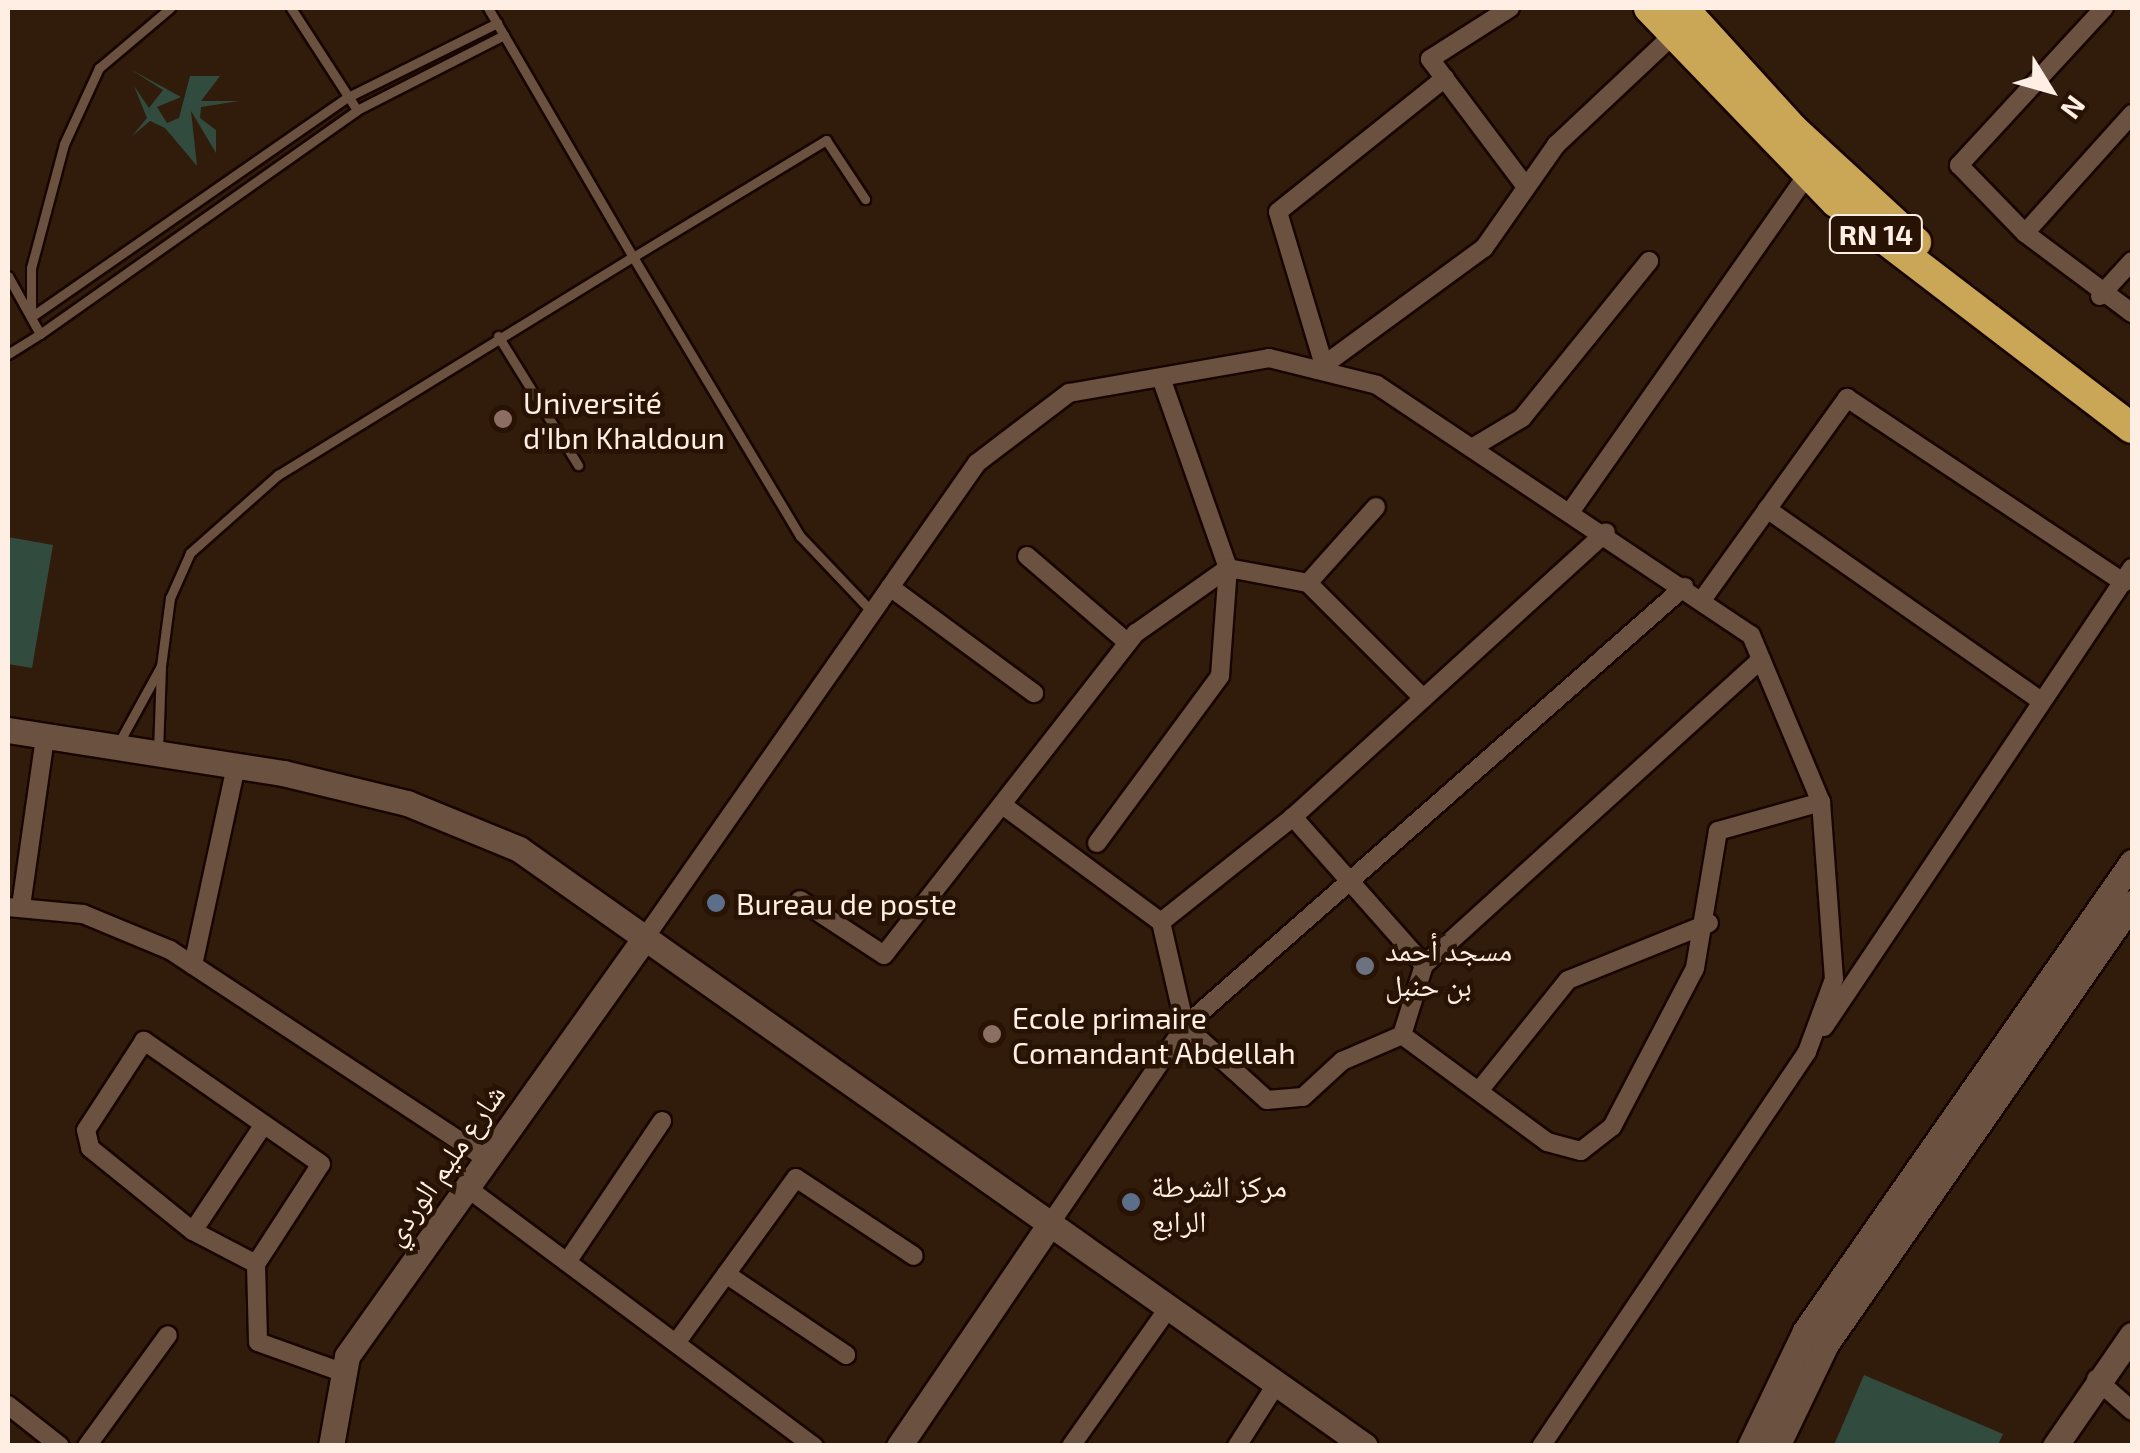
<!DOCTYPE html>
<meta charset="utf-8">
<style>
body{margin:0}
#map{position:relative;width:2140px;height:1453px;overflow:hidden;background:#311b0b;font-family:"Exo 2","Noto Naskh Arabic",sans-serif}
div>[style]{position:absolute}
.green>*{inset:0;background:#314c3f}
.roads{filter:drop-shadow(2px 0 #180500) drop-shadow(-2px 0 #180500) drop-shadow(0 2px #180500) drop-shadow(0 -2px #180500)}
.lane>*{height:9px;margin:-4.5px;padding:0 4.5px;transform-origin:4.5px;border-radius:4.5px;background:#6b513f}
.street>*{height:18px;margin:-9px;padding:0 9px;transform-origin:9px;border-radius:9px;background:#6b513f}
.secondary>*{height:25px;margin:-12.5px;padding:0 12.5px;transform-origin:12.5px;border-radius:12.5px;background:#6b513f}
.highway>*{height:30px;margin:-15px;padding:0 15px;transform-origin:15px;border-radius:15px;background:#c9a756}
.dots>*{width:28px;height:28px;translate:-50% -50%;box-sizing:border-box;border:5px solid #271203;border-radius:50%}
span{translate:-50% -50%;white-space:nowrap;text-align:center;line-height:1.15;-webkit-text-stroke:9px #271203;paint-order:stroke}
.shield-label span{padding:2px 8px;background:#271203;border:2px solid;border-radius:8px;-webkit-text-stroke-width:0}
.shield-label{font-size:28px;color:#feeee4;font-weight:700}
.poi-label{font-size:30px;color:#feeee4}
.left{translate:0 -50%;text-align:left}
.street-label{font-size:30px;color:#feeee4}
.frame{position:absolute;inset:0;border:10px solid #feeee4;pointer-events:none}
.north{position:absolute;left:2000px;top:40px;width:100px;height:100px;-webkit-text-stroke:8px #271203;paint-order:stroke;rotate:127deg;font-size:28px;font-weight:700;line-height:40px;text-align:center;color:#feeee4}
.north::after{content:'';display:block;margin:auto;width:35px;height:45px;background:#feeee4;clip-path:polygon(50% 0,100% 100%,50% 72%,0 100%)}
</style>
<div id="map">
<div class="green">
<div style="clip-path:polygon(130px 69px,181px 97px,157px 107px,167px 123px,179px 118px,190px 76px,220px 76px,201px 101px,239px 101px,201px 107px,200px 118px,216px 130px,216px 153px,191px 111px,197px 166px,165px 128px,150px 121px,132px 136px,147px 118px,134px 86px,149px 108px,163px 90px)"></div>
<div style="clip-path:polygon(8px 537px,53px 545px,32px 668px,8px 664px)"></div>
<div style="clip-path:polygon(1864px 1375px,2003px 1434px,1998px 1445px,1834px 1445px)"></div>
</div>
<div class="roads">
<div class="lane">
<div style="left:291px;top:8px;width:121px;rotate:57.1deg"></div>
<div style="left:488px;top:8px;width:288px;rotate:59.8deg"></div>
<div style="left:633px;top:257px;width:226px;rotate:-31.2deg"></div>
<div style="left:826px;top:140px;width:71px;rotate:56.5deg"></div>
<div style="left:8px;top:276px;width:66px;rotate:61.1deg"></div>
<div style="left:40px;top:334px;width:38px;rotate:148deg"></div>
<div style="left:31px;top:317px;width:384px;rotate:-34.8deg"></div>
<div style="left:346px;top:98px;width:169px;rotate:-26.4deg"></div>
<div style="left:31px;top:317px;width:49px;rotate:-90deg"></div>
<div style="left:31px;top:268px;width:128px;rotate:-75.1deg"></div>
<div style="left:64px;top:144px;width:84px;rotate:-65.3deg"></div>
<div style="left:99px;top:68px;width:93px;rotate:-40.2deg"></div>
<div style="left:40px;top:334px;width:388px;rotate:-35.2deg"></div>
<div style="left:357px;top:110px;width:165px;rotate:-27deg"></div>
<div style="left:498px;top:336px;width:152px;rotate:58.2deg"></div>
<div style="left:161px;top:666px;width:69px;rotate:-82.5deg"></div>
<div style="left:170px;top:598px;width:49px;rotate:-66deg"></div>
<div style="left:190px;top:553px;width:118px;rotate:-41.6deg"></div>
<div style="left:278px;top:475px;width:417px;rotate:-31.6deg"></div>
<div style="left:633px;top:257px;width:325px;rotate:59.1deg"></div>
<div style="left:800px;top:536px;width:105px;rotate:46.5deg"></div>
<div style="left:117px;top:746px;width:91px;rotate:-61.2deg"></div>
<div style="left:161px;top:666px;width:84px;rotate:92deg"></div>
</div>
<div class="street">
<div style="left:1510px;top:8px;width:95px;rotate:147.5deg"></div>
<div style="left:1430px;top:59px;width:156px;rotate:53.1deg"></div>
<div style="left:2104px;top:8px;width:214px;rotate:132.7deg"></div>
<div style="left:1959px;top:165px;width:95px;rotate:45.9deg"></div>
<div style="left:2025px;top:233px;width:134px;rotate:36.8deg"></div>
<div style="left:1445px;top:78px;width:214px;rotate:141.3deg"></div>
<div style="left:1278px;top:212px;width:160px;rotate:73.3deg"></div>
<div style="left:1324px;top:365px;width:198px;rotate:-36.2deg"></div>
<div style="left:1484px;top:248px;width:126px;rotate:-55deg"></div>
<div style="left:1556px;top:145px;width:161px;rotate:-43.2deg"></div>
<div style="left:2025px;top:233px;width:160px;rotate:-48deg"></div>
<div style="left:2100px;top:296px;width:47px;rotate:-47.6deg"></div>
<div style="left:1475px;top:446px;width:55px;rotate:-30.8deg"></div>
<div style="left:1522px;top:418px;width:202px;rotate:-51deg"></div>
<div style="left:1573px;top:508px;width:407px;rotate:-54.9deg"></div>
<div style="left:1767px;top:509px;width:335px;rotate:35deg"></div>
<div style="left:1027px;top:556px;width:133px;rotate:40.7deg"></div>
<div style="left:1308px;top:583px;width:102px;rotate:-48.2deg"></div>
<div style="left:890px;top:587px;width:179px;rotate:36.4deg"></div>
<div style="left:1702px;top:600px;width:249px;rotate:-54.3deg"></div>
<div style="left:1847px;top:398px;width:333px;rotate:33.7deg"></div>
<div style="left:1004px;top:806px;width:195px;rotate:36.5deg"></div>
<div style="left:1161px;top:922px;width:107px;rotate:77deg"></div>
<div style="left:1185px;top:1026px;width:110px;rotate:42.1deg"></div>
<div style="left:1267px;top:1100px;width:36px;rotate:-5deg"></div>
<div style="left:1303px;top:1097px;width:53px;rotate:-42.7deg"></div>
<div style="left:1342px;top:1061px;width:65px;rotate:-23.4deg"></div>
<div style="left:1402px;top:1035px;width:73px;rotate:-72.6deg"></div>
<div style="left:1424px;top:965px;width:198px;rotate:-131.5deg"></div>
<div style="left:1097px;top:843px;width:207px;rotate:-53.6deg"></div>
<div style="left:1220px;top:676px;width:108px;rotate:-85.8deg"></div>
<div style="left:1228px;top:568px;width:201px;rotate:-109.4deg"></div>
<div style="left:800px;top:900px;width:100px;rotate:33.2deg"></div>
<div style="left:884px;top:955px;width:409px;rotate:-52deg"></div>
<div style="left:1136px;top:633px;width:113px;rotate:-35.2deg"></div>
<div style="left:1228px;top:568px;width:81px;rotate:10.6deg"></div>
<div style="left:1308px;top:583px;width:163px;rotate:45deg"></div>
<div style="left:21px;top:906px;width:170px;rotate:-81.9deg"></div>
<div style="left:8px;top:907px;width:75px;rotate:5.3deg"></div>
<div style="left:83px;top:914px;width:94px;rotate:22.5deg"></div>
<div style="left:170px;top:950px;width:380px;rotate:33.4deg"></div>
<div style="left:1161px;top:922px;width:169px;rotate:-38.5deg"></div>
<div style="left:1293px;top:817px;width:423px;rotate:-42.3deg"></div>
<div style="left:646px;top:936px;width:577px;rotate:-55.02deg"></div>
<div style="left:977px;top:463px;width:116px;rotate:-37.3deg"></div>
<div style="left:1069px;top:393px;width:203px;rotate:-9.9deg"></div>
<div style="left:1269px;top:358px;width:111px;rotate:14deg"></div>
<div style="left:1377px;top:385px;width:450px;rotate:33.8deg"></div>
<div style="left:1751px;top:635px;width:181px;rotate:67.3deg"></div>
<div style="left:1821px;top:802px;width:177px;rotate:85.8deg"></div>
<div style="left:1834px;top:979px;width:78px;rotate:110.3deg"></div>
<div style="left:1807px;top:1052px;width:475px;rotate:124deg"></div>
<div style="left:193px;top:965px;width:204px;rotate:-77.8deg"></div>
<div style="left:1424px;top:965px;width:455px;rotate:-42.2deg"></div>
<div style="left:1824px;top:1027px;width:553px;rotate:-56.14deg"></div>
<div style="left:1402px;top:1035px;width:180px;rotate:36.4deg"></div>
<div style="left:1547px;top:1142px;width:35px;rotate:15deg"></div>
<div style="left:1581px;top:1151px;width:39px;rotate:-38deg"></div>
<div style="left:1612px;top:1127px;width:179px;rotate:-62.4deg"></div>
<div style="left:1695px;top:968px;width:139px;rotate:-80.5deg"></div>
<div style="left:1718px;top:831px;width:107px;rotate:-15.7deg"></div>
<div style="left:1482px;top:1087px;width:137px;rotate:-51.2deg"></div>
<div style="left:1568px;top:980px;width:152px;rotate:-22deg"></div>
<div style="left:466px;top:1187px;width:434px;rotate:36.7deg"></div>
<div style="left:1050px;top:1224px;width:240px;rotate:-55.7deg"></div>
<div style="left:1185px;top:1026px;width:665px;rotate:-41.34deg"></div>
<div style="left:193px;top:1231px;width:125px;rotate:-56.4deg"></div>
<div style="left:567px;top:1262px;width:170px;rotate:-56deg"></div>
<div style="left:256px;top:1264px;width:119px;rotate:-57deg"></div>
<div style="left:321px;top:1164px;width:216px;rotate:-145.2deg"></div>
<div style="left:144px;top:1041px;width:106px;rotate:123.1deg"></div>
<div style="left:86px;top:1130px;width:18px;rotate:77deg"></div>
<div style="left:90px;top:1148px;width:132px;rotate:38.9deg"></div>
<div style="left:193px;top:1231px;width:71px;rotate:27.6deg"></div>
<div style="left:256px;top:1264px;width:78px;rotate:88.5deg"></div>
<div style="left:258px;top:1342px;width:91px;rotate:19.8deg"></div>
<div style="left:726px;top:1274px;width:145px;rotate:34deg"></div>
<div style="left:676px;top:1343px;width:204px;rotate:-54deg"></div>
<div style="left:796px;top:1178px;width:141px;rotate:33.5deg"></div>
<div style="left:2096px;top:1379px;width:48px;rotate:41.6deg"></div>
<div style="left:8px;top:1405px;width:66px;rotate:38.3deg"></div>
<div style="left:87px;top:1446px;width:137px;rotate:-53.9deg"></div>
<div style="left:1071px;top:1446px;width:170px;rotate:-54.8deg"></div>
<div style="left:1237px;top:1446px;width:75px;rotate:-57.6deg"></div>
</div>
<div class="secondary">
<div style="left:8px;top:730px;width:278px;rotate:8.9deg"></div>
<div style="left:283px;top:773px;width:128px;rotate:13.6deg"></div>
<div style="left:407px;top:803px;width:121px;rotate:22.3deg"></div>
<div style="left:519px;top:849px;width:1035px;rotate:35.21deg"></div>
<div style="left:331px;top:1446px;width:91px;rotate:-79.9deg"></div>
<div style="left:347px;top:1356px;width:516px;rotate:-54.55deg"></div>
<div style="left:899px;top:1446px;width:268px;rotate:-55.8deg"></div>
<div style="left:1750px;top:1446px;width:127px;rotate:-64.4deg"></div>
<div style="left:1805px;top:1331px;width:572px;rotate:-55.11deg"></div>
<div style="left:1777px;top:1446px;width:113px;rotate:-64.3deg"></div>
<div style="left:1826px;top:1344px;width:537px;rotate:-55.24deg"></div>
<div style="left:2055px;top:1446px;width:135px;rotate:-55.3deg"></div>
</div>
<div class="highway">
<div style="left:1649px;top:8px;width:269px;rotate:46.1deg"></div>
<div style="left:1836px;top:202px;width:372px;rotate:37.4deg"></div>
<div style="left:1683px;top:8px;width:165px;rotate:47.7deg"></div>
<div style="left:1794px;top:130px;width:166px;rotate:42.6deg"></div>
</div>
</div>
<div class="dots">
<div style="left:503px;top:419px;background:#8d6e63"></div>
<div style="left:716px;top:903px;background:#5c6f8a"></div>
<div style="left:1365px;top:966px;background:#6b7280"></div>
<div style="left:992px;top:1034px;background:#8d6e63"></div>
<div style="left:1131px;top:1202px;background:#5c6f8a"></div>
</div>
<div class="shield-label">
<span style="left:1876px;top:234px">RN 14</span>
</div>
<div class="poi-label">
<span class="left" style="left:523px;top:419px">Université<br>d'Ibn Khaldoun</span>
<span class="left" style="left:736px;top:903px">Bureau de poste</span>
<span class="left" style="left:1385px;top:966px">مسجد أحمد<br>بن حنبل</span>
<span class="left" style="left:1012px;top:1034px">Ecole primaire<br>Comandant Abdellah</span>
<span class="left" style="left:1151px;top:1202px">مركز الشرطة<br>الرابع</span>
</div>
<div class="street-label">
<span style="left:443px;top:1164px;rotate:-55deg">شارع مليم الوردي</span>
</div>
<div class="frame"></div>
<div class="north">N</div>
</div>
